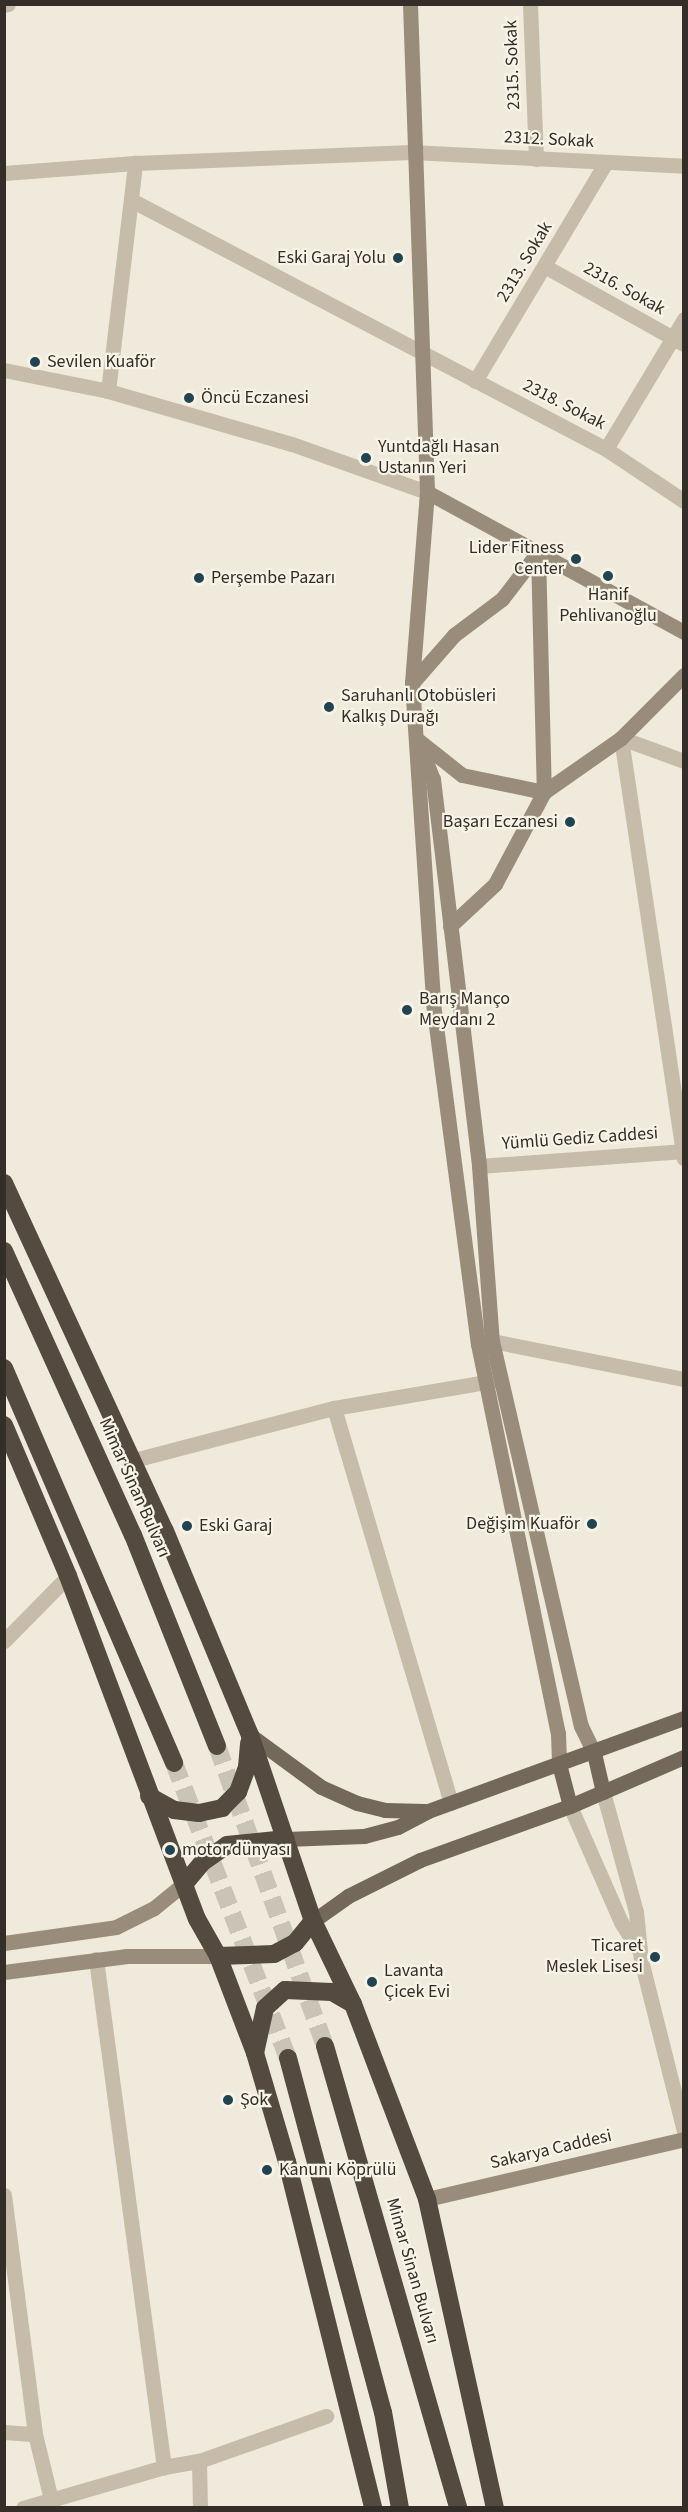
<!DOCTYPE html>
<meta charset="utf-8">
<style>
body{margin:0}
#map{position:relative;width:688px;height:2512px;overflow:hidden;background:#efeadb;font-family:"Source Sans 3",sans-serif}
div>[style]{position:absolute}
.highway-tunnel>*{height:18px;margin-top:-9px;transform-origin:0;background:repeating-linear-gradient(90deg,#cac4b7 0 18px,transparent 0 27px)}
.street>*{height:15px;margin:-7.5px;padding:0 7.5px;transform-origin:7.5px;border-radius:7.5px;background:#c6bca9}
.secondary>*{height:15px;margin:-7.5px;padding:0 7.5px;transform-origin:7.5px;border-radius:7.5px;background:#998c7a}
.primary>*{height:15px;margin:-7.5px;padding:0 7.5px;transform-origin:7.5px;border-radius:7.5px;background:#74685a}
.highway>*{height:18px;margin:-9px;padding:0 9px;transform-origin:9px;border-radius:9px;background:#544a40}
.dots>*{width:16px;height:16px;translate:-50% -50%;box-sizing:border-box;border:3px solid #f7f3e7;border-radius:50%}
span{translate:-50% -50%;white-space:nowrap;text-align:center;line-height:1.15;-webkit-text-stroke:4.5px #f7f3e7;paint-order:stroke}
.street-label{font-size:18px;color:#342e28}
.poi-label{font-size:18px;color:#342e28}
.right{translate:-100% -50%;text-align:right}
.left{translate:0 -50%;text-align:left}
.frame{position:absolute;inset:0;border:6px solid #342e28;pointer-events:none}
</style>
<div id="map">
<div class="highway-tunnel">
<div style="left:217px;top:1746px;width:319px;rotate:70.2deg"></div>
<div style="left:174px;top:1763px;width:316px;rotate:68.9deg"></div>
</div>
<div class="street">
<div style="left:530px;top:4px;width:155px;rotate:87.8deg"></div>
<div style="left:4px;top:5px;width:4px;rotate:-14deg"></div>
<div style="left:4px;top:173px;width:131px;rotate:-4.4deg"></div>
<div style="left:135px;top:163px;width:277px;rotate:-2.3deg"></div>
<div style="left:412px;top:152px;width:272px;rotate:2.9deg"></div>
<div style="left:131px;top:200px;width:536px;rotate:27.66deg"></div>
<div style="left:606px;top:449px;width:94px;rotate:33.7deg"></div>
<div style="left:546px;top:267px;width:158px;rotate:29.2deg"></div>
<div style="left:4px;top:370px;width:106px;rotate:11.4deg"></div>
<div style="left:108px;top:391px;width:191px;rotate:16.1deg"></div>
<div style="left:292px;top:444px;width:143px;rotate:19.6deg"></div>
<div style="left:475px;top:381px;width:255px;rotate:-59.1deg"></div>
<div style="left:108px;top:391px;width:230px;rotate:-83.2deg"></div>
<div style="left:606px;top:449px;width:152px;rotate:-59deg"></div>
<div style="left:684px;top:761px;width:67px;rotate:-159.9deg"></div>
<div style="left:621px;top:738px;width:425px;rotate:81.5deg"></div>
<div style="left:479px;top:1166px;width:206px;rotate:-4.2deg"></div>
<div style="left:481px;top:1343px;width:11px;rotate:-10deg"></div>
<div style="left:492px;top:1341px;width:196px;rotate:11.2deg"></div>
<div style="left:334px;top:1408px;width:412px;rotate:73.5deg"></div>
<div style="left:134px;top:1460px;width:207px;rotate:-14.6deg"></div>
<div style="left:334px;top:1408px;width:165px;rotate:-9.7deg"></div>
<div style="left:4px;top:1641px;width:91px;rotate:-45.4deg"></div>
<div style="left:603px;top:1792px;width:124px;rotate:74.6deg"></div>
<div style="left:636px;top:1912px;width:48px;rotate:84.1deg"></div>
<div style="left:641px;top:1960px;width:176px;rotate:75.9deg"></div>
<div style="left:570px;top:1806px;width:127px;rotate:66.3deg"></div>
<div style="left:621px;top:1922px;width:31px;rotate:58deg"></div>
<div style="left:96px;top:1959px;width:513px;rotate:82.38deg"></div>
<div style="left:4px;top:2195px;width:241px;rotate:82.6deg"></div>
<div style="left:35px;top:2434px;width:76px;rotate:76.3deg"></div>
<div style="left:4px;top:2432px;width:31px;rotate:4deg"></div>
<div style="left:199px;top:2461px;width:47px;rotate:88.8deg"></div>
<div style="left:23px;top:2508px;width:147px;rotate:-16.2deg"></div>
<div style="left:164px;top:2467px;width:36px;rotate:-10deg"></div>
<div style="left:199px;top:2461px;width:135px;rotate:-19.5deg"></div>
</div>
<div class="secondary">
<div style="left:410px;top:4px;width:488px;rotate:88deg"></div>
<div style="left:427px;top:492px;width:192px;rotate:94.5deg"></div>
<div style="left:412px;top:683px;width:321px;rotate:86.2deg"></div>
<div style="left:433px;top:1003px;width:344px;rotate:82.5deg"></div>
<div style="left:478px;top:1344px;width:397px;rotate:78.4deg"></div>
<div style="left:558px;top:1733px;width:31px;rotate:88deg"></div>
<div style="left:427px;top:492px;width:293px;rotate:28.6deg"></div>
<div style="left:538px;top:552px;width:240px;rotate:88.6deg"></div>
<div style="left:412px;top:683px;width:64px;rotate:-48.8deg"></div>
<div style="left:454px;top:635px;width:60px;rotate:-36.9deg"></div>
<div style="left:502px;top:599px;width:59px;rotate:-52.5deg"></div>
<div style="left:419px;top:741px;width:55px;rotate:38.3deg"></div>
<div style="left:462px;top:775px;width:84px;rotate:11.7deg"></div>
<div style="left:422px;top:751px;width:30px;rotate:69deg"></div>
<div style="left:433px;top:779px;width:390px;rotate:83.2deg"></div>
<div style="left:479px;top:1166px;width:175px;rotate:85.8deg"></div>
<div style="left:492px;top:1341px;width:395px;rotate:77deg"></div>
<div style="left:581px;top:1726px;width:30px;rotate:64deg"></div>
<div style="left:450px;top:926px;width:62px;rotate:-43deg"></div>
<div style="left:495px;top:884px;width:104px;rotate:-62deg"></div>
<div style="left:544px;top:792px;width:94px;rotate:-35deg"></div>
<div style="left:621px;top:738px;width:89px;rotate:-45deg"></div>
<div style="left:4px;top:1943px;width:113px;rotate:-8.1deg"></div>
<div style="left:116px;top:1927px;width:42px;rotate:-26.6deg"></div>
<div style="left:154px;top:1908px;width:41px;rotate:-39.1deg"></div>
<div style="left:4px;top:1972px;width:124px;rotate:-7.4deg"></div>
<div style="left:127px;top:1956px;width:91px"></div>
<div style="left:427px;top:2199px;width:264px;rotate:-13.1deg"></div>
</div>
<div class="primary">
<div style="left:250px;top:1735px;width:88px;rotate:36.2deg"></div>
<div style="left:321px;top:1787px;width:39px;rotate:24deg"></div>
<div style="left:357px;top:1803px;width:29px;rotate:14deg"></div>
<div style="left:385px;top:1810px;width:40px;rotate:1.4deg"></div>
<div style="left:594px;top:1753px;width:40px;rotate:77deg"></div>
<div style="left:559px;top:1764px;width:43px;rotate:75.3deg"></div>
<div style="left:286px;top:1839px;width:78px;rotate:-2.2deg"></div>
<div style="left:364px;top:1836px;width:35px;rotate:-15deg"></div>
<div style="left:398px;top:1827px;width:34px;rotate:-28deg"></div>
<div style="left:428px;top:1811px;width:272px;rotate:-20deg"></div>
<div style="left:313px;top:1921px;width:43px;rotate:-35.5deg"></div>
<div style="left:348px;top:1896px;width:80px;rotate:-26.6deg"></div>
<div style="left:420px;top:1860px;width:159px;rotate:-19.8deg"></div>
<div style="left:570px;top:1806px;width:124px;rotate:-23.3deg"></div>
</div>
<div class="highway">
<div style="left:4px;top:1183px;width:383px;rotate:65.2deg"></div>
<div style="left:165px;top:1531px;width:221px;rotate:67.4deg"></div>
<div style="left:250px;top:1735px;width:196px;rotate:71.3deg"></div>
<div style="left:313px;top:1921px;width:92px;rotate:64.3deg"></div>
<div style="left:353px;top:2004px;width:209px;rotate:69.2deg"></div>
<div style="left:427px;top:2199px;width:316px;rotate:77.6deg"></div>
<div style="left:4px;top:1251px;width:312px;rotate:65.6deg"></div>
<div style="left:133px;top:1535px;width:227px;rotate:68.3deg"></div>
<div style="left:4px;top:1368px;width:430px;rotate:66.7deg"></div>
<div style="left:4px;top:1425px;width:164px;rotate:67deg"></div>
<div style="left:68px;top:1576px;width:366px;rotate:69.4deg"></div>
<div style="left:197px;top:1919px;width:43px;rotate:60.4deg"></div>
<div style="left:218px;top:1956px;width:104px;rotate:69.1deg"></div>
<div style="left:255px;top:2053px;width:114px;rotate:73.6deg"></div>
<div style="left:287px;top:2162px;width:357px;rotate:76deg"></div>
<div style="left:149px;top:1796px;width:29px;rotate:29deg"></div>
<div style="left:174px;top:1810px;width:25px;rotate:7deg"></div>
<div style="left:199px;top:1813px;width:24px;rotate:-12deg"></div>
<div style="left:222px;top:1808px;width:23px;rotate:-45deg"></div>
<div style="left:238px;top:1792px;width:27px;rotate:-70deg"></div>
<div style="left:247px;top:1767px;width:24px;rotate:-85deg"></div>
<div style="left:186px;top:1882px;width:26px;rotate:-50deg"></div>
<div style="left:203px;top:1862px;width:29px;rotate:-35deg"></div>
<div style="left:227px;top:1845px;width:59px;rotate:-5.8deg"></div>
<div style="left:218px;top:1956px;width:56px;rotate:-2deg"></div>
<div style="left:274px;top:1954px;width:24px;rotate:-28deg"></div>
<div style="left:295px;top:1943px;width:28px;rotate:-51deg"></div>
<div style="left:325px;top:2046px;width:481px;rotate:73.9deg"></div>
<div style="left:255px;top:2053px;width:46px;rotate:-77.5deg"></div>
<div style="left:265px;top:2008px;width:27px;rotate:-42deg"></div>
<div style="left:285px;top:1990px;width:47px;rotate:2.4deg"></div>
<div style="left:332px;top:1992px;width:24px;rotate:30deg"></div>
<div style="left:288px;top:2058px;width:367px;rotate:75deg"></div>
<div style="left:383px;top:2412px;width:97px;rotate:80deg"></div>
</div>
<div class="dots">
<div style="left:398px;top:258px;background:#224451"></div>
<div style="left:35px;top:362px;background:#224451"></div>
<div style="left:189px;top:398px;background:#224451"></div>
<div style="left:366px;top:458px;background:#224451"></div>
<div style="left:576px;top:559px;background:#224451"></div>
<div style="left:608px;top:576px;background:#224451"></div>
<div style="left:199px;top:578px;background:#224451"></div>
<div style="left:329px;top:707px;background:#224451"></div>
<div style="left:570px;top:822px;background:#224451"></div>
<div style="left:407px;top:1010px;background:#224451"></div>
<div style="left:592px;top:1524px;background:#224451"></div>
<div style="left:187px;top:1526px;background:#224451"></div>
<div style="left:170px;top:1850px;background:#224451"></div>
<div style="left:655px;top:1957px;background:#224451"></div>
<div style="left:372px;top:1982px;background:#224451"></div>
<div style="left:228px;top:2100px;background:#224451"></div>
<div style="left:267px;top:2170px;background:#224451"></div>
</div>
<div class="street-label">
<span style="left:513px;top:65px;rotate:-92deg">2315. Sokak</span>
<span style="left:549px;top:140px;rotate:3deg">2312. Sokak</span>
<span style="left:525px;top:262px;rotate:-59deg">2313. Sokak</span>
<span style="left:624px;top:289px;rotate:29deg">2316. Sokak</span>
<span style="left:564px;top:405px;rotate:27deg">2318. Sokak</span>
<span style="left:580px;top:1139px;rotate:-4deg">Yümlü Gediz Caddesi</span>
<span style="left:134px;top:1488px;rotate:66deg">Mimar Sinan Bulvarı</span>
<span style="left:551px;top:2150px;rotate:-13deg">Sakarya Caddesi</span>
<span style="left:412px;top:2271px;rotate:74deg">Mimar Sinan Bulvarı</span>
</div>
<div class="poi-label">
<span class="right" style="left:386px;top:258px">Eski Garaj Yolu</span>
<span class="left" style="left:47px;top:362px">Sevilen Kuaför</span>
<span class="left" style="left:201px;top:398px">Öncü Eczanesi</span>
<span class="left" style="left:378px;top:458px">Yuntdağlı Hasan<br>Ustanın Yeri</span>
<span class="right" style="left:564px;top:559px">Lider Fitness<br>Center</span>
<span class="left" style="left:211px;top:578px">Perşembe Pazarı</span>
<span style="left:608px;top:606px">Hanif<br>Pehlivanoğlu</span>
<span class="left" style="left:341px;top:707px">Saruhanlı Otobüsleri<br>Kalkış Durağı</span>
<span class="right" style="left:558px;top:822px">Başarı Eczanesi</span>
<span class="left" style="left:419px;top:1010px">Barış Manço<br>Meydanı 2</span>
<span class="right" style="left:580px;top:1524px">Değişim Kuaför</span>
<span class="left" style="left:199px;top:1526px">Eski Garaj</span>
<span class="left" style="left:182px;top:1850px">motor dünyası</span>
<span class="right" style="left:643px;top:1957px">Ticaret<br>Meslek Lisesi</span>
<span class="left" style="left:384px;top:1982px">Lavanta<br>Çicek Evi</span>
<span class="left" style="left:240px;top:2100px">Şok</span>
<span class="left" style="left:279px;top:2170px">Kanuni Köprülü</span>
</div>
<div class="frame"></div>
</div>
